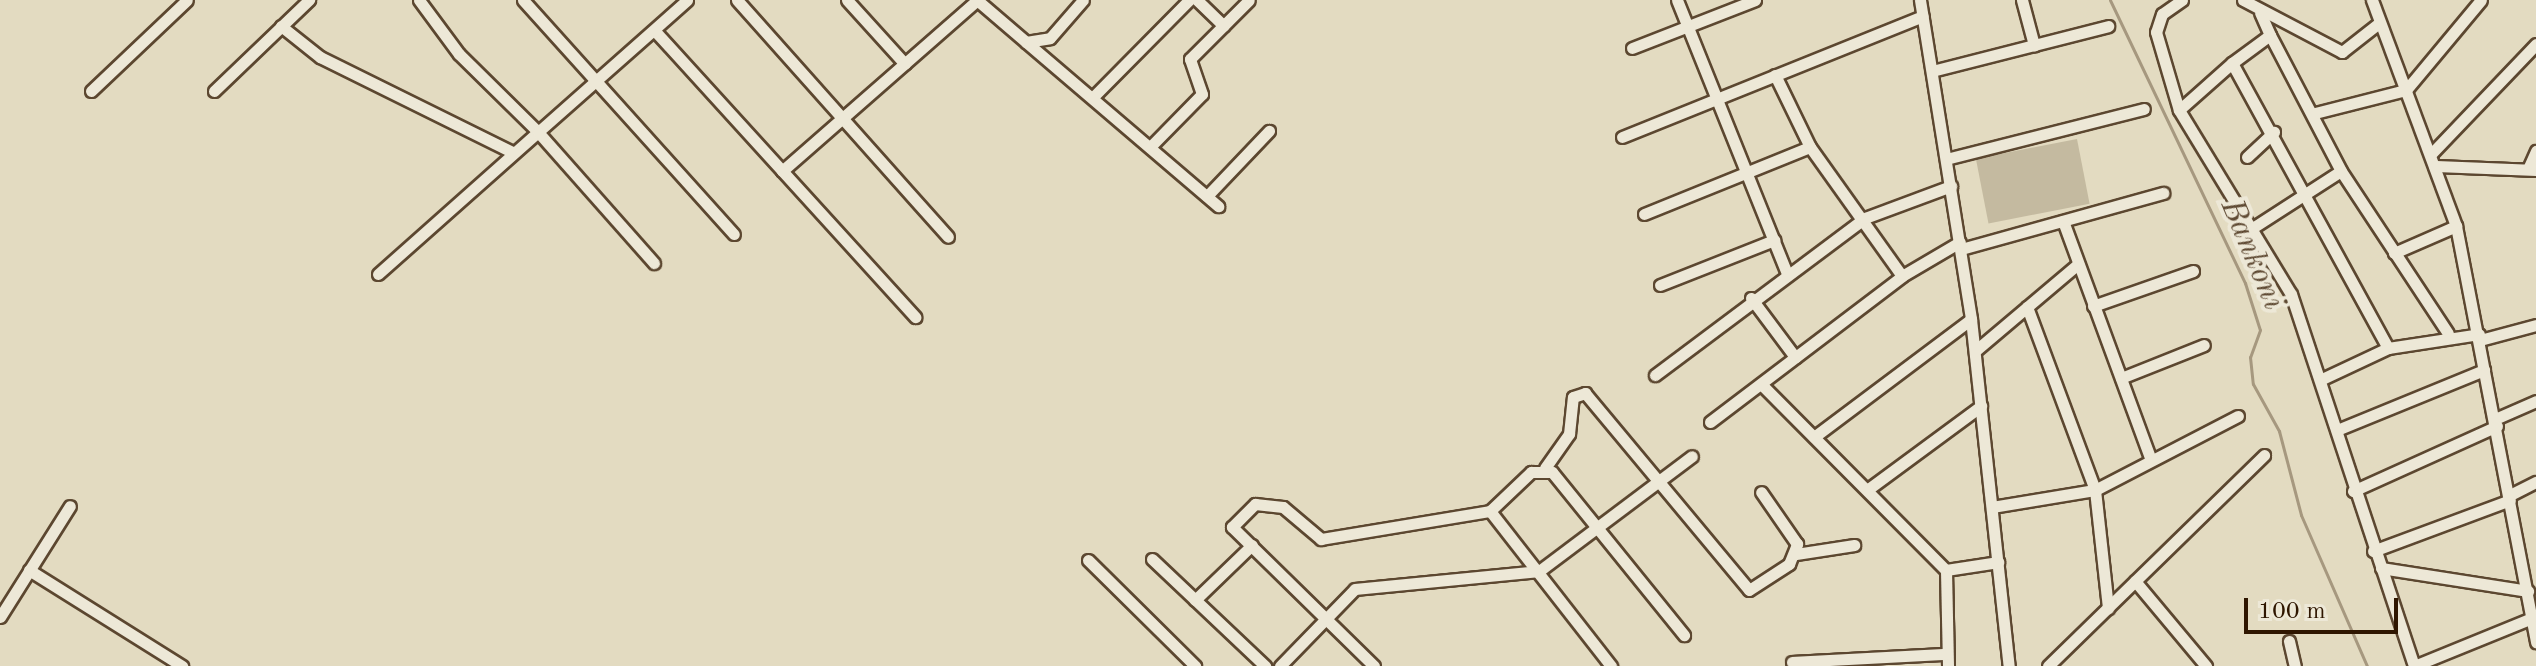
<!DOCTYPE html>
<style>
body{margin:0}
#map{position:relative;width:2536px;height:666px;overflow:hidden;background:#e3dbc1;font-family:"Old Standard TT",serif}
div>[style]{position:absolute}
.green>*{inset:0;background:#c4baa0;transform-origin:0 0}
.stream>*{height:3px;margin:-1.5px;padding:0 1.5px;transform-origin:1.5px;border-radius:1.5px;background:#a6987f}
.roads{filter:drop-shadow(2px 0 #5c4730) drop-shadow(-2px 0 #5c4730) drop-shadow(0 2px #5c4730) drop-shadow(0 -2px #5c4730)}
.minor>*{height:11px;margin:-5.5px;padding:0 5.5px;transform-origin:5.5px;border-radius:5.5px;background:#ede8d7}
span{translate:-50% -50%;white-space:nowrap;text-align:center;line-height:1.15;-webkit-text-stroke:8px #ede8d7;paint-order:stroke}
.water-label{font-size:32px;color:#5f4a33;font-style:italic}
.scale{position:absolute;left:2244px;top:598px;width:154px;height:36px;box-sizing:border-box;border:4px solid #2f1600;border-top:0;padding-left:10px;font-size:24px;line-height:28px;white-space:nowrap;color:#2f1600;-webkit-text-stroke:6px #ede8d7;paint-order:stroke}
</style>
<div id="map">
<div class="green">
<div style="left:2077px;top:139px;width:66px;height:103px;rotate:79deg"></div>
</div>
<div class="stream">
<div style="left:2110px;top:0;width:314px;rotate:64.5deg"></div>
<div style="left:2245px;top:283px;width:49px;rotate:72.3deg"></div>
<div style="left:2260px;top:330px;width:29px;rotate:110deg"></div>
<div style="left:2250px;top:357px;width:27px;rotate:84deg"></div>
<div style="left:2253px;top:384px;width:54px;rotate:61deg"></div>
<div style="left:2279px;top:431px;width:87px;rotate:75.3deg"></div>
<div style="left:2301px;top:515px;width:165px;rotate:66.4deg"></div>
</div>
<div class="roads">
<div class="minor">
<div style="left:419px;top:0;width:67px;rotate:53.5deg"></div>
<div style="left:459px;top:54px;width:111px;rotate:44.6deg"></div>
<div style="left:538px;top:132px;width:199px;rotate:-41.5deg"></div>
<div style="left:523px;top:0;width:315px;rotate:48deg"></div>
<div style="left:737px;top:0;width:317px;rotate:48.3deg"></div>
<div style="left:847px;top:0;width:86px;rotate:47.8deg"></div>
<div style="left:977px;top:0;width:65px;rotate:40.6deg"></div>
<div style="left:1026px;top:42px;width:24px;rotate:-9deg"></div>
<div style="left:1050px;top:38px;width:50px;rotate:-49deg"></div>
<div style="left:1197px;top:0;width:37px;rotate:44deg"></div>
<div style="left:1677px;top:0;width:294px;rotate:68.1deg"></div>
<div style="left:1920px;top:0;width:323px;rotate:80.9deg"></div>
<div style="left:1971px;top:319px;width:349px;rotate:83.8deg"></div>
<div style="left:2022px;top:0;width:47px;rotate:75.1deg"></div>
<div style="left:2182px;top:0;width:24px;rotate:145deg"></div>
<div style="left:2162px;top:14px;width:19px;rotate:108deg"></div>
<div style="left:2156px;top:32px;width:81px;rotate:73.6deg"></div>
<div style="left:2179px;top:110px;width:215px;rotate:58.7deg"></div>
<div style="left:2291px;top:294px;width:392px;rotate:71.7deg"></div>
<div style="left:2243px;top:0;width:112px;rotate:27.7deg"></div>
<div style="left:2342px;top:52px;width:47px;rotate:-38.1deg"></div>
<div style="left:2372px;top:0;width:241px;rotate:69.6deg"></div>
<div style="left:2456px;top:226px;width:424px;rotate:79.1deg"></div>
<div style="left:281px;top:26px;width:50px;rotate:38.5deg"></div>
<div style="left:320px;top:57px;width:216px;rotate:26.3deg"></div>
<div style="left:655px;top:31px;width:387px;rotate:47.7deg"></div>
<div style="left:2270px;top:35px;width:153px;rotate:62.4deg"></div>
<div style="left:2341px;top:171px;width:194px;rotate:56.6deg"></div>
<div style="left:1026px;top:42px;width:253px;rotate:40.5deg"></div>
<div style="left:1632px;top:48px;width:132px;rotate:-21.3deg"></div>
<div style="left:2232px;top:63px;width:47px;rotate:-36.4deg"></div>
<div style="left:2270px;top:35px;width:24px;rotate:-114deg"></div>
<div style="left:1932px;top:71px;width:182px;rotate:-14.3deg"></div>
<div style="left:1775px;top:75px;width:80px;rotate:64.1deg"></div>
<div style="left:1810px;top:147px;width:158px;rotate:54.5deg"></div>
<div style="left:91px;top:91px;width:132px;rotate:-43.5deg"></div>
<div style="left:214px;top:91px;width:132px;rotate:-43.8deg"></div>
<div style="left:1093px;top:97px;width:136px;rotate:-45.3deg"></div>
<div style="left:2179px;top:110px;width:71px;rotate:-41.6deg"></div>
<div style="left:2232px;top:63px;width:325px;rotate:61.3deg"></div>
<div style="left:2315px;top:113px;width:94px;rotate:-14.2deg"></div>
<div style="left:2406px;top:90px;width:117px;rotate:-50.2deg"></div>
<div style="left:1622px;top:137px;width:324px;rotate:-21.9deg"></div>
<div style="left:1150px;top:147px;width:74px;rotate:-45.5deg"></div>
<div style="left:1202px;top:94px;width:37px;rotate:-109deg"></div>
<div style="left:1190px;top:59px;width:83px;rotate:-45deg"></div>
<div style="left:2431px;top:154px;width:152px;rotate:-46.3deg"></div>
<div style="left:2247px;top:157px;width:37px;rotate:-43deg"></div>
<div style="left:1946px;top:159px;width:204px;rotate:-14.2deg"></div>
<div style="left:2436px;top:166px;width:100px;rotate:2.3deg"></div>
<div style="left:2528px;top:169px;width:20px;rotate:-66deg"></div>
<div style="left:782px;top:171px;width:259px;rotate:-41.2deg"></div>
<div style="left:1207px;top:196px;width:90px;rotate:-46.4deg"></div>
<div style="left:1644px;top:214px;width:179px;rotate:-22deg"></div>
<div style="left:2063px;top:221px;width:252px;rotate:69.8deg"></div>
<div style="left:2254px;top:227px;width:103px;rotate:-32.8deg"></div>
<div style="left:1961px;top:249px;width:210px;rotate:-15.5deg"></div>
<div style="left:2394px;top:253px;width:68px;rotate:-23.5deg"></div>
<div style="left:378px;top:274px;width:214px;rotate:-41.6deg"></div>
<div style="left:538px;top:132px;width:175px;rotate:48.5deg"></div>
<div style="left:1660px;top:285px;width:123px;rotate:-21.5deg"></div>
<div style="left:1751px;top:298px;width:74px;rotate:53.3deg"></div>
<div style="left:2093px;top:306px;width:106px;rotate:-19.3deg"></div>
<div style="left:2027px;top:307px;width:195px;rotate:69.6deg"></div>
<div style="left:2095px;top:490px;width:119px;rotate:83.7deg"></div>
<div style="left:2480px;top:340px;width:58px;rotate:-15deg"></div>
<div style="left:1975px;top:351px;width:135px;rotate:-40.2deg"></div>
<div style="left:1655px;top:375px;width:262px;rotate:-36.8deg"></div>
<div style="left:1865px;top:218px;width:92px;rotate:-20.4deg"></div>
<div style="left:2121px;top:378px;width:89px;rotate:-21.7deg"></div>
<div style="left:2322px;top:379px;width:73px;rotate:-25.2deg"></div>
<div style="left:2388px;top:348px;width:92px;rotate:-8.7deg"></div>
<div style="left:1761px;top:384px;width:262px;rotate:45.2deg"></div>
<div style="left:1946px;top:570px;width:96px;rotate:88.8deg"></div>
<div style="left:2495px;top:419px;width:45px;rotate:-23.7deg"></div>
<div style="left:1710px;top:422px;width:241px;rotate:-37.2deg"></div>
<div style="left:1902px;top:276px;width:67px;rotate:-30.4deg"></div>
<div style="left:2337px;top:430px;width:159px;rotate:-22.2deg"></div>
<div style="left:1814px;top:437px;width:196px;rotate:-36.9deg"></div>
<div style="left:1545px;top:468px;width:42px;rotate:-54.8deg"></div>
<div style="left:1569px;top:434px;width:37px;rotate:-84deg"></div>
<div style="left:1573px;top:397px;width:13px;rotate:-18deg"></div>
<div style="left:1585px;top:393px;width:256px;rotate:50.2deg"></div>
<div style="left:1749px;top:590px;width:48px;rotate:-33deg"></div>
<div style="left:1789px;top:564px;width:22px;rotate:-68deg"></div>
<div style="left:1797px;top:544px;width:63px;rotate:-124.7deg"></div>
<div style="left:1867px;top:490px;width:142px;rotate:-36.4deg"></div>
<div style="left:2353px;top:491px;width:158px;rotate:-24.3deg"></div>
<div style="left:2510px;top:495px;width:29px;rotate:-27deg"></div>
<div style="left:1992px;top:507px;width:104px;rotate:-9.4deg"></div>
<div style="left:2095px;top:490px;width:161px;rotate:-27.4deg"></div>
<div style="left:1490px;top:511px;width:57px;rotate:-43.6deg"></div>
<div style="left:1531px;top:472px;width:21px"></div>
<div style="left:1552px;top:472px;width:210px;rotate:51deg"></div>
<div style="left:2373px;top:551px;width:146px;rotate:-20.4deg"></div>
<div style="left:1796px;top:554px;width:59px;rotate:-8.8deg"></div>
<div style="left:1152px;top:559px;width:156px;rotate:43.4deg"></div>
<div style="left:1088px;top:560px;width:151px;rotate:44.7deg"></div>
<div style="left:2381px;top:568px;width:149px;rotate:8.9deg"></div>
<div style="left:29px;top:570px;width:181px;rotate:32.1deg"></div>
<div style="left:1946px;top:570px;width:53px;rotate:-8.7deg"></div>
<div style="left:2135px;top:581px;width:111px;rotate:50.1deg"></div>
<div style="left:1195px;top:600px;width:79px;rotate:-44deg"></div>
<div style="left:0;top:617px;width:131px;rotate:-57.8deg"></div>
<div style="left:2289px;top:641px;width:26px;rotate:77deg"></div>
<div style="left:1792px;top:662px;width:155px;rotate:-3deg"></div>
<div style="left:1280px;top:666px;width:107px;rotate:-45.8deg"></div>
<div style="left:1355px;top:589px;width:185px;rotate:-5.6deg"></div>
<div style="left:1539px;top:571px;width:191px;rotate:-36.9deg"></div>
<div style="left:1374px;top:666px;width:199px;rotate:-135.6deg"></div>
<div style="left:1232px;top:527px;width:33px;rotate:-45deg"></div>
<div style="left:1255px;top:504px;width:28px;rotate:6deg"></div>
<div style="left:1283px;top:507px;width:50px;rotate:40.1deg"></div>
<div style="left:1321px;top:539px;width:171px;rotate:-9.4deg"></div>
<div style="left:1490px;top:511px;width:197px;rotate:52deg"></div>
<div style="left:2048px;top:666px;width:302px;rotate:-44.3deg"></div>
<div style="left:2414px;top:666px;width:127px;rotate:-22.1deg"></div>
</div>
</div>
<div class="water-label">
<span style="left:2251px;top:255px;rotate:67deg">Bankoni</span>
</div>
<div class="scale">100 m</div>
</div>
